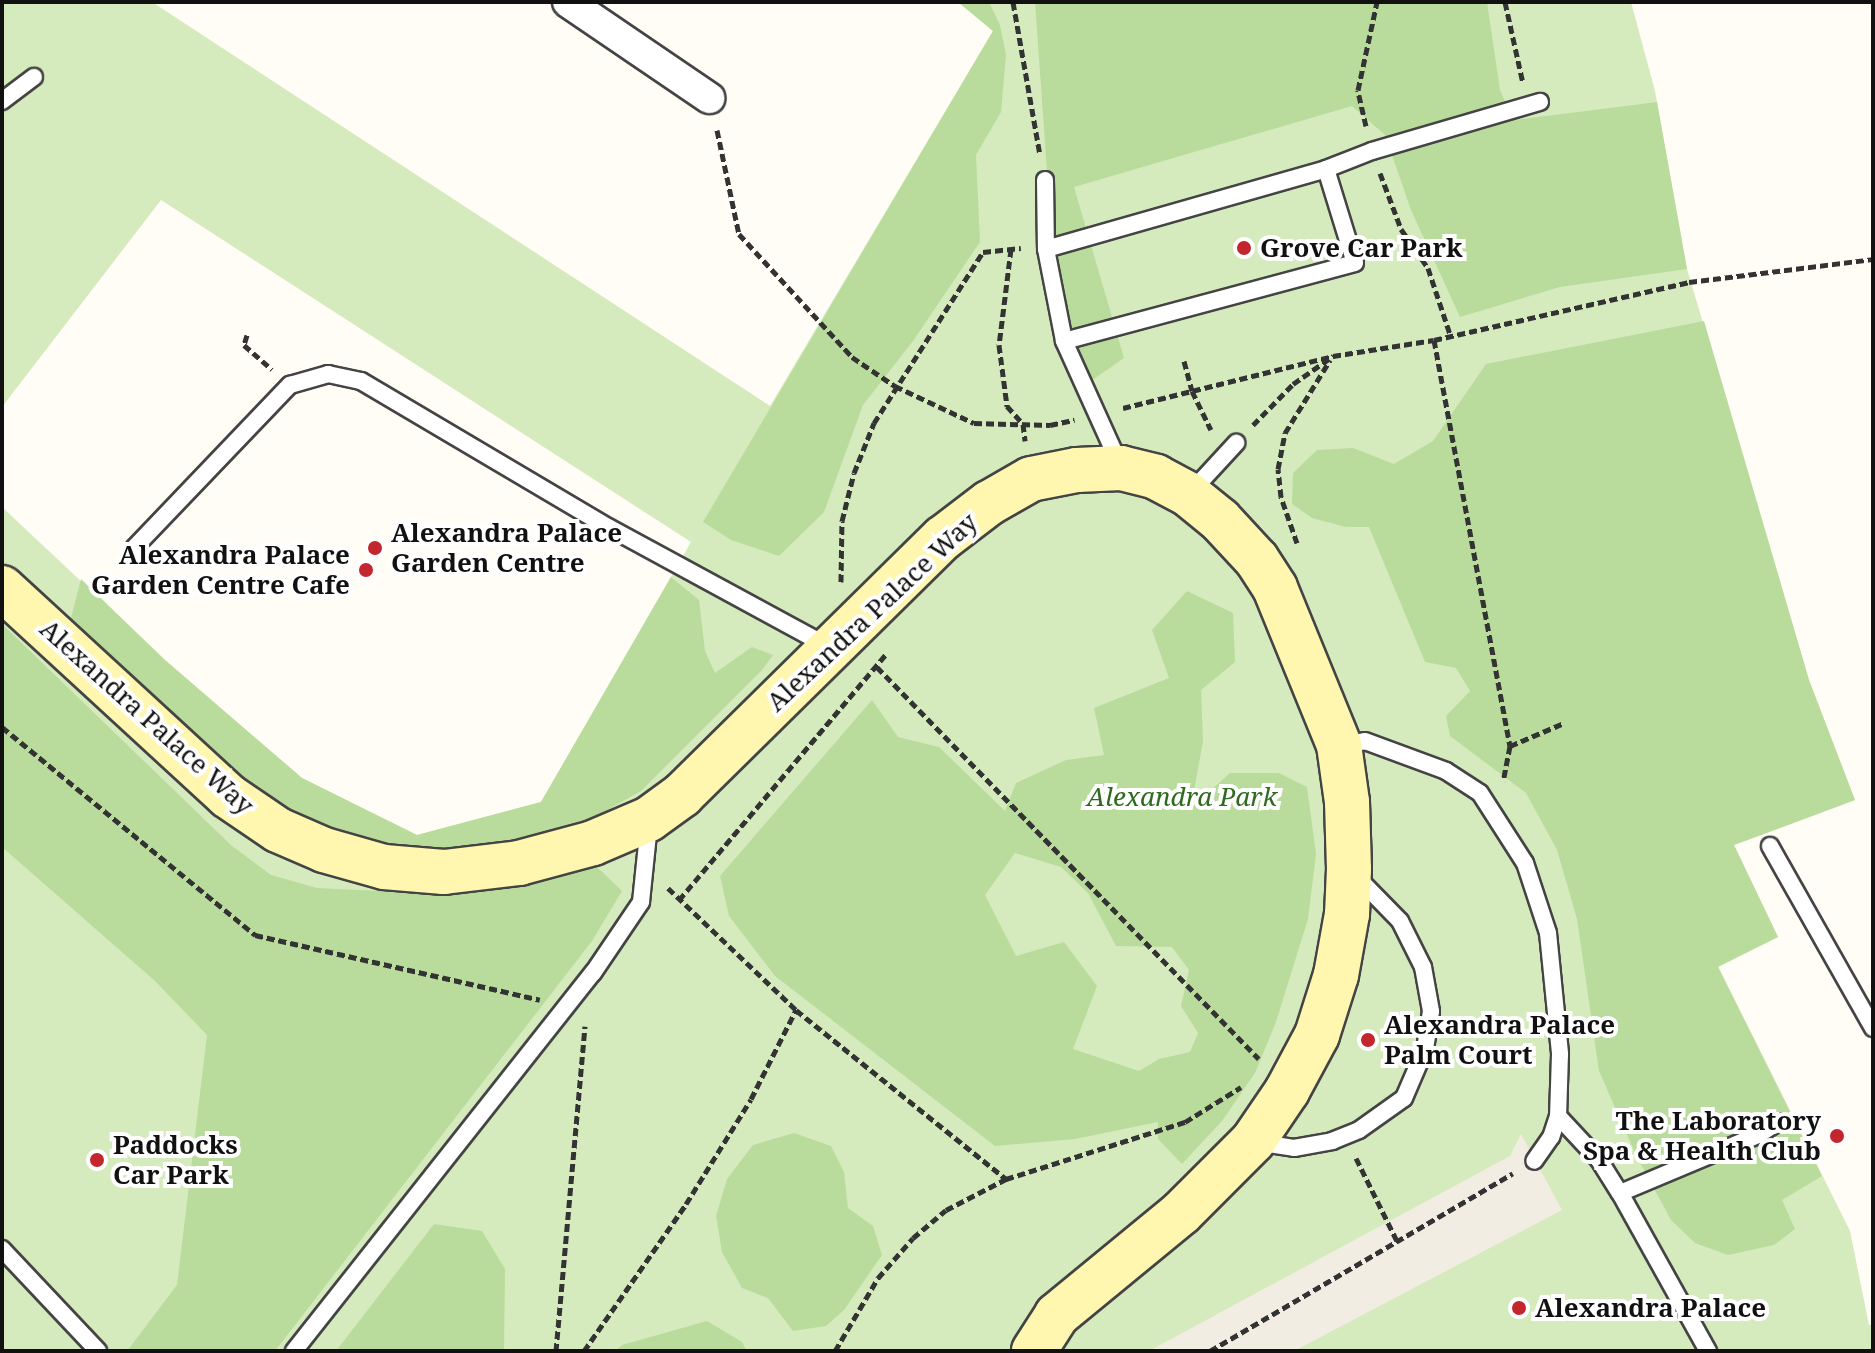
<!DOCTYPE html>
<style>
body{margin:0}
#map{position:relative;width:1875px;height:1353px;overflow:hidden;background:#fffdf5;font-family:"Noto Serif",serif}
div>[style]{position:absolute}
.green>*{inset:0;background:#d5ebbd}
.forest>*{inset:0;background:#b9dc9c}
.plaza>*{inset:0;background:#f1ede2}
.path>*{height:5px;margin-top:-2.5px;transform-origin:0;background:repeating-linear-gradient(90deg,#333 0 8px,transparent 0 12px)}
.roads{filter:drop-shadow(2px 0 #444) drop-shadow(-2px 0 #444) drop-shadow(0 2px #444) drop-shadow(0 -2px #444)}
.lane>*{height:16px;margin:-8px;padding:0 8px;transform-origin:8px;border-radius:8px;background:#fff}
.street>*{height:30px;margin:-15px;padding:0 15px;transform-origin:15px;border-radius:15px;background:#fff}
.secondary>*{height:44px;margin:-22px;padding:0 22px;transform-origin:22px;border-radius:22px;background:#fff6b0}
.dots>*{width:22px;height:22px;translate:-50% -50%;box-sizing:border-box;border:4px solid #fff;border-radius:50%}
span{translate:-50% -50%;white-space:nowrap;text-align:center;line-height:1.15;-webkit-text-stroke:8px #fff;paint-order:stroke}
.poi-label{font-size:26px;color:#111;font-weight:700}
.left{translate:0 -50%;text-align:left}
.right{translate:-100% -50%;text-align:right}
.street-label{font-size:26px;color:#111}
.park-label{font-size:26px;color:#2f6b1f;font-style:italic}
.frame{position:absolute;inset:0;border:4px solid #111;pointer-events:none}
</style>
<div id="map">
<div class="green">
<div style="clip-path:polygon(2px 2px,152px 2px,770px 406px,993px 31px,958px 2px,1631px 2px,1655px 91px,1687px 269px,1809px 680px,1855px 800px,1734px 845px,1778px 937px,1718px 966px,1850px 1231px,1869px 1325px,1873px 1324px,1873px 1351px,2px 1351px,2px 507px,165px 660px,302px 778px,417px 835px,541px 802px,691px 542px,161px 200px,2px 407px)"></div>
</div>
<div class="forest">
<div style="clip-path:polygon(958px 2px,989px 2px,1000px 25px,1006px 55px,1001px 112px,976px 155px,980px 242px,913px 341px,863px 405px,824px 512px,779px 556px,731px 540px,703px 522px,993px 31px)"></div>
<div style="clip-path:polygon(1035px 2px,1487px 2px,1500px 90px,1513px 120px,1657px 102px,1687px 269px,1560px 287px,1460px 317px,1411px 210px,1385px 135px,1352px 106px,1074px 187px,1124px 358px,1091px 381px,1068px 329px,1053px 256px)"></div>
<div style="clip-path:polygon(1704px 321px,1809px 680px,1855px 800px,1734px 845px,1778px 937px,1718px 967px,1822px 1176px,1782px 1200px,1795px 1229px,1774px 1245px,1728px 1255px,1695px 1243px,1671px 1220px,1636px 1155px,1599px 1071px,1577px 919px,1557px 850px,1526px 793px,1450px 736px,1446px 716px,1470px 691px,1456px 668px,1425px 662px,1369px 527px,1346px 527px,1312px 518px,1292px 504px,1293px 473px,1317px 450px,1353px 448px,1394px 464px,1433px 441px,1486px 364px)"></div>
<div style="clip-path:polygon(671px 577px,699px 600px,705px 651px,715px 673px,752px 647px,773px 655px,762px 670px,641px 791px,575px 828px,524px 843px,432px 858px,315px 830px,258px 796px,70px 622px,81px 579px,165px 660px,302px 778px,417px 835px,541px 802px)"></div>
<div style="clip-path:polygon(evenodd,1187px 591px,1233px 613px,1235px 662px,1201px 690px,1203px 741px,1191px 808px,1230px 773px,1279px 773px,1307px 787px,1316px 854px,1308px 919px,1276px 1022px,1255px 1073px,1222px 1121px,1182px 1164px,1158px 1139px,1158px 1122px,1075px 1139px,995px 1146px,775px 976px,729px 916px,720px 876px,872px 700px,898px 737px,939px 747px,1005px 811px,1016px 783px,1066px 760px,1104px 755px,1094px 708px,1169px 678px,1152px 630px,1187px 591px,1015px 853px,1061px 867px,1088px 893px,1116px 946px,1172px 947px,1189px 970px,1181px 1006px,1198px 1033px,1190px 1052px,1159px 1059px,1139px 1071px,1073px 1049px,1097px 986px,1064px 942px,1016px 956px,985px 895px,1015px 853px)"></div>
<div style="clip-path:polygon(2px 624px,232px 846px,271px 875px,317px 888px,443px 894px,594px 864px,622px 891px,592px 941px,275px 1351px,127px 1351px,177px 1285px,207px 1035px,155px 981px,2px 847px)"></div>
<div style="clip-path:polygon(794px 1133px,831px 1146px,844px 1172px,848px 1208px,873px 1226px,882px 1255px,844px 1310px,826px 1326px,793px 1331px,768px 1298px,742px 1288px,722px 1252px,716px 1216px,727px 1179px,753px 1145px)"></div>
<div style="clip-path:polygon(434px 1224px,482px 1231px,505px 1269px,504px 1351px,336px 1351px)"></div>
<div style="clip-path:polygon(707px 1321px,742px 1342px,747px 1351px,616px 1351px,622px 1345px)"></div>
</div>
<div class="plaza">
<div style="clip-path:polygon(1521px 1134px,1562px 1210px,1294px 1351px,1149px 1351px,1510px 1156px)"></div>
</div>
<div class="path">
<div style="left:1013px;top:2px;width:155px;rotate:80deg"></div>
<div style="left:1505px;top:2px;width:83px;rotate:77.5deg"></div>
<div style="left:1366px;top:126px;width:37px;rotate:-103deg"></div>
<div style="left:1358px;top:90px;width:90px;rotate:-77.8deg"></div>
<div style="left:717px;top:130px;width:106px;rotate:78.1deg"></div>
<div style="left:739px;top:234px;width:167px;rotate:47.4deg"></div>
<div style="left:852px;top:357px;width:52px;rotate:34deg"></div>
<div style="left:895px;top:386px;width:87px;rotate:25.1deg"></div>
<div style="left:974px;top:423px;width:76px;rotate:1.5deg"></div>
<div style="left:1050px;top:425px;width:25px;rotate:-12deg"></div>
<div style="left:1380px;top:173px;width:60px;rotate:69.4deg"></div>
<div style="left:1401px;top:229px;width:47px;rotate:55.3deg"></div>
<div style="left:1428px;top:268px;width:73px;rotate:71.6deg"></div>
<div style="left:1011px;top:249px;width:97px;rotate:97.1deg"></div>
<div style="left:999px;top:345px;width:62px;rotate:82.5deg"></div>
<div style="left:1007px;top:406px;width:24px;rotate:48deg"></div>
<div style="left:1023px;top:424px;width:17px;rotate:83deg"></div>
<div style="left:247px;top:335px;width:10px;rotate:107deg"></div>
<div style="left:244px;top:345px;width:37px;rotate:41deg"></div>
<div style="left:1434px;top:340px;width:413px;rotate:79.4deg"></div>
<div style="left:1510px;top:746px;width:36px;rotate:101deg"></div>
<div style="left:1184px;top:361px;width:31px;rotate:75deg"></div>
<div style="left:1192px;top:391px;width:43px;rotate:64deg"></div>
<div style="left:1123px;top:408px;width:216px;rotate:-13.9deg"></div>
<div style="left:1253px;top:425px;width:57px;rotate:-45.7deg"></div>
<div style="left:1293px;top:384px;width:49px;rotate:-35deg"></div>
<div style="left:1333px;top:356px;width:102px;rotate:-9deg"></div>
<div style="left:1434px;top:340px;width:262px;rotate:-12.8deg"></div>
<div style="left:1689px;top:282px;width:185px;rotate:-7.1deg"></div>
<div style="left:1297px;top:543px;width:49px;rotate:-109.2deg"></div>
<div style="left:1281px;top:497px;width:28px;rotate:-96deg"></div>
<div style="left:1278px;top:469px;width:37px;rotate:-79deg"></div>
<div style="left:1285px;top:433px;width:86px;rotate:-58.3deg"></div>
<div style="left:841px;top:582px;width:61px;rotate:-89.1deg"></div>
<div style="left:842px;top:521px;width:49px;rotate:-76deg"></div>
<div style="left:854px;top:473px;width:54px;rotate:-68.2deg"></div>
<div style="left:874px;top:423px;width:203px;rotate:-57.5deg"></div>
<div style="left:983px;top:252px;width:38px;rotate:-6deg"></div>
<div style="left:877px;top:667px;width:547px;rotate:45.74deg"></div>
<div style="left:2px;top:727px;width:328px;rotate:39.4deg"></div>
<div style="left:255px;top:935px;width:292px;rotate:12.8deg"></div>
<div style="left:1510px;top:746px;width:59px;rotate:-23.1deg"></div>
<div style="left:668px;top:888px;width:177px;rotate:43.6deg"></div>
<div style="left:796px;top:1010px;width:270px;rotate:38.8deg"></div>
<div style="left:679px;top:900px;width:323px;rotate:-49.9deg"></div>
<div style="left:1356px;top:1158px;width:93px;rotate:63.7deg"></div>
<div style="left:556px;top:1351px;width:326px;rotate:-84.9deg"></div>
<div style="left:584px;top:1351px;width:179px;rotate:-55.2deg"></div>
<div style="left:686px;top:1204px;width:123px;rotate:-58.2deg"></div>
<div style="left:751px;top:1099px;width:100px;rotate:-63.2deg"></div>
<div style="left:835px;top:1351px;width:85px;rotate:-59.5deg"></div>
<div style="left:878px;top:1278px;width:53px;rotate:-48.8deg"></div>
<div style="left:913px;top:1238px;width:43px;rotate:-40.3deg"></div>
<div style="left:946px;top:1210px;width:68px;rotate:-27.3deg"></div>
<div style="left:1006px;top:1179px;width:188px;rotate:-17.7deg"></div>
<div style="left:1185px;top:1122px;width:66px;rotate:-32deg"></div>
<div style="left:1210px;top:1351px;width:351px;rotate:-30.4deg"></div>
</div>
<div class="roads">
<div class="lane">
<div style="left:2px;top:101px;width:40px;rotate:-37deg"></div>
<div style="left:1326px;top:169px;width:49px;rotate:-21.4deg"></div>
<div style="left:1372px;top:151px;width:175px;rotate:-16.3deg"></div>
<div style="left:1045px;top:180px;width:69px;rotate:89.2deg"></div>
<div style="left:1046px;top:249px;width:94px;rotate:78.9deg"></div>
<div style="left:1064px;top:341px;width:138px;rotate:65.7deg"></div>
<div style="left:1046px;top:249px;width:291px;rotate:-15.9deg"></div>
<div style="left:1326px;top:169px;width:98px;rotate:72.9deg"></div>
<div style="left:1355px;top:263px;width:301px;rotate:165deg"></div>
<div style="left:1191px;top:492px;width:67px;rotate:-47.4deg"></div>
<div style="left:134px;top:548px;width:226px;rotate:-46.3deg"></div>
<div style="left:290px;top:385px;width:40px;rotate:-16deg"></div>
<div style="left:328px;top:374px;width:34px;rotate:12deg"></div>
<div style="left:361px;top:381px;width:289px;rotate:30.6deg"></div>
<div style="left:610px;top:528px;width:249px;rotate:28.5deg"></div>
<div style="left:1341px;top:745px;width:24px;rotate:-9deg"></div>
<div style="left:1365px;top:741px;width:86px;rotate:20.3deg"></div>
<div style="left:1446px;top:771px;width:40px;rotate:32.9deg"></div>
<div style="left:1480px;top:793px;width:83px;rotate:57.3deg"></div>
<div style="left:1525px;top:863px;width:74px;rotate:71.8deg"></div>
<div style="left:1548px;top:933px;width:122px;rotate:84.3deg"></div>
<div style="left:1560px;top:1054px;width:62px;rotate:91.8deg"></div>
<div style="left:1558px;top:1116px;width:22px;rotate:108deg"></div>
<div style="left:1551px;top:1137px;width:29px;rotate:125deg"></div>
<div style="left:1770px;top:846px;width:209px;rotate:60.5deg"></div>
<div style="left:1558px;top:1116px;width:60px;rotate:47deg"></div>
<div style="left:1599px;top:1160px;width:39px;rotate:58deg"></div>
<div style="left:1620px;top:1193px;width:150px;rotate:-22.8deg"></div>
<div style="left:1758px;top:1135px;width:24px;rotate:-33deg"></div>
<div style="left:1256px;top:1142px;width:38px;rotate:9deg"></div>
<div style="left:1294px;top:1148px;width:39px;rotate:-10deg"></div>
<div style="left:1332px;top:1141px;width:29px;rotate:-22deg"></div>
<div style="left:1359px;top:1130px;width:55px;rotate:-35.4deg"></div>
<div style="left:1404px;top:1098px;width:53px;rotate:-66.8deg"></div>
<div style="left:1425px;top:1049px;width:38px;rotate:-81deg"></div>
<div style="left:1431px;top:1011px;width:45px;rotate:-100.3deg"></div>
<div style="left:1423px;top:967px;width:51px;rotate:-116.6deg"></div>
<div style="left:1400px;top:921px;width:63px;rotate:-134.4deg"></div>
<div style="left:1620px;top:1193px;width:181px;rotate:60.9deg"></div>
<div style="left:2px;top:1249px;width:140px;rotate:46.7deg"></div>
<div style="left:294px;top:1351px;width:482px;rotate:-51.7deg"></div>
<div style="left:593px;top:973px;width:86px;rotate:-55.9deg"></div>
<div style="left:641px;top:902px;width:77px;rotate:-84.1deg"></div>
</div>
<div class="street">
<div style="left:568px;top:2px;width:171px;rotate:34.2deg"></div>
</div>
<div class="secondary">
<div style="left:2px;top:588px;width:307px;rotate:42.6deg"></div>
<div style="left:228px;top:796px;width:60px;rotate:34.2deg"></div>
<div style="left:278px;top:830px;width:50px;rotate:23.5deg"></div>
<div style="left:324px;top:850px;width:62px;rotate:15.8deg"></div>
<div style="left:384px;top:867px;width:60px;rotate:4.8deg"></div>
<div style="left:444px;top:872px;width:76px;rotate:-6.8deg"></div>
<div style="left:519px;top:863px;width:77px;rotate:-15.1deg"></div>
<div style="left:593px;top:843px;width:61px;rotate:-23.2deg"></div>
<div style="left:649px;top:819px;width:41px;rotate:-36deg"></div>
<div style="left:682px;top:795px;width:366px;rotate:-44.6deg"></div>
<div style="left:943px;top:538px;width:58px;rotate:-37.3deg"></div>
<div style="left:989px;top:503px;width:48px;rotate:-29.7deg"></div>
<div style="left:1031px;top:479px;width:47px;rotate:-11.1deg"></div>
<div style="left:1077px;top:470px;width:44px;rotate:-2.6deg"></div>
<div style="left:1121px;top:468px;width:36px;rotate:14deg"></div>
<div style="left:1156px;top:477px;width:36px;rotate:28deg"></div>
<div style="left:1188px;top:494px;width:41px;rotate:39.1deg"></div>
<div style="left:1220px;top:520px;width:54px;rotate:47.2deg"></div>
<div style="left:1257px;top:560px;width:33px;rotate:57deg"></div>
<div style="left:1275px;top:588px;width:170px;rotate:67.8deg"></div>
<div style="left:1339px;top:745px;width:58px;rotate:82deg"></div>
<div style="left:1347px;top:802px;width:67px;rotate:88.3deg"></div>
<div style="left:1349px;top:869px;width:45px;rotate:92.5deg"></div>
<div style="left:1347px;top:914px;width:62px;rotate:100.2deg"></div>
<div style="left:1336px;top:975px;width:63px;rotate:107.6deg"></div>
<div style="left:1317px;top:1035px;width:64px;rotate:118.2deg"></div>
<div style="left:1287px;top:1091px;width:60px;rotate:124.2deg"></div>
<div style="left:1253px;top:1141px;width:102px;rotate:135deg"></div>
<div style="left:1181px;top:1213px;width:161px;rotate:140.6deg"></div>
<div style="left:1057px;top:1315px;width:43px;rotate:122.6deg"></div>
</div>
</div>
<div class="dots">
<div style="left:1244px;top:248px;background:#c4262e"></div>
<div style="left:375px;top:548px;background:#c4262e"></div>
<div style="left:366px;top:570px;background:#c4262e"></div>
<div style="left:1368px;top:1040px;background:#c4262e"></div>
<div style="left:1837px;top:1136px;background:#c4262e"></div>
<div style="left:97px;top:1160px;background:#c4262e"></div>
<div style="left:1519px;top:1308px;background:#c4262e"></div>
</div>
<div class="poi-label">
<span class="left" style="left:1260px;top:248px">Grove Car Park</span>
<span class="left" style="left:391px;top:548px">Alexandra Palace<br>Garden Centre</span>
<span class="right" style="left:350px;top:570px">Alexandra Palace<br>Garden Centre Cafe</span>
<span class="left" style="left:1384px;top:1040px">Alexandra Palace<br>Palm Court</span>
<span class="right" style="left:1821px;top:1136px">The Laboratory<br>Spa &amp; Health Club</span>
<span class="left" style="left:113px;top:1160px">Paddocks<br>Car Park</span>
<span class="left" style="left:1535px;top:1308px">Alexandra Palace</span>
</div>
<div class="street-label">
<span style="left:872px;top:612px;rotate:-43deg">Alexandra Palace Way</span>
<span style="left:147px;top:717px;rotate:42deg">Alexandra Palace Way</span>
</div>
<div class="park-label">
<span style="left:1182px;top:797px">Alexandra Park</span>
</div>
<div class="frame"></div>
</div>
